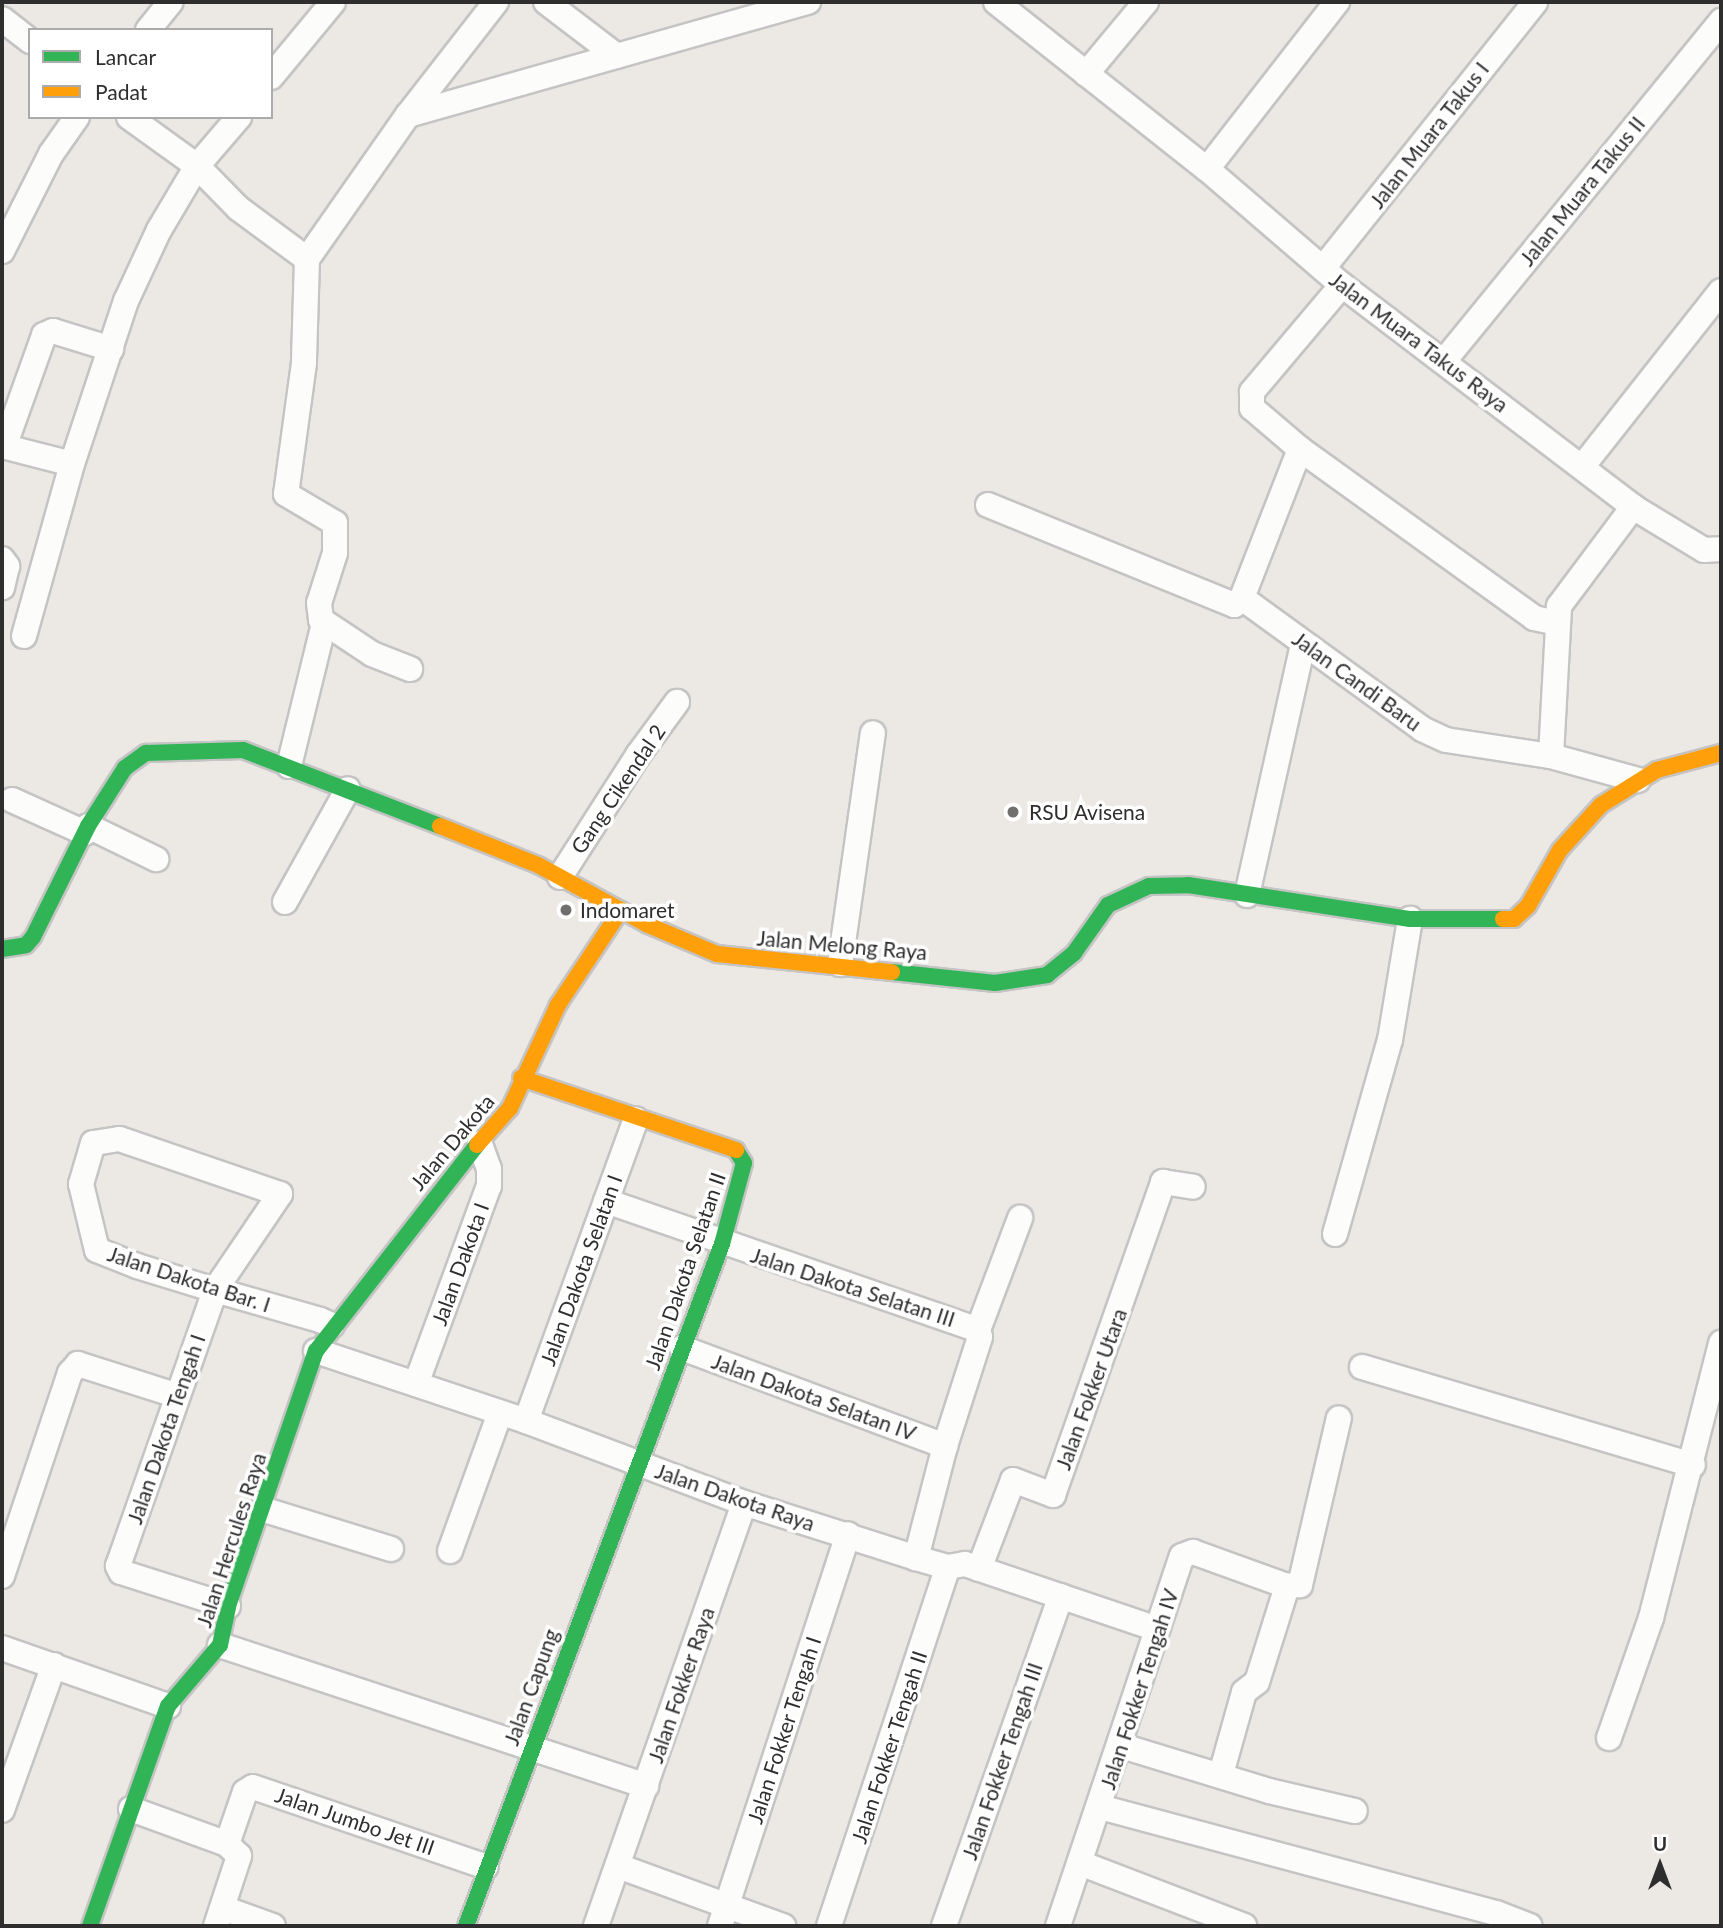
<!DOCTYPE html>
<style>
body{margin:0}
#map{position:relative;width:1723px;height:1928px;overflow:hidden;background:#ece8e4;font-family:Lato,sans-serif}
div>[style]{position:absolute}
.roads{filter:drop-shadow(2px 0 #c5c4c5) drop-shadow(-2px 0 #c5c4c5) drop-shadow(0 2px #c5c4c5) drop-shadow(0 -2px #c5c4c5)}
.street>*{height:24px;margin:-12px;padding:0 12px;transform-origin:12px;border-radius:12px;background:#fcfcfb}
.fast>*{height:16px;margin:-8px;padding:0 8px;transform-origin:8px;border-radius:8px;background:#30b455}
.slow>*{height:16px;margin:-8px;padding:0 8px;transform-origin:8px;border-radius:8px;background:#ff9f0a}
.dots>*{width:19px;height:19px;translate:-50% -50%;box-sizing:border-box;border:4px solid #fff;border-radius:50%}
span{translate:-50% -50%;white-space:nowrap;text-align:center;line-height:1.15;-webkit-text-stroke:7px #fff;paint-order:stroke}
.street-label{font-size:21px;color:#2e2e2e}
.poi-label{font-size:21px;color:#2e2e2e}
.left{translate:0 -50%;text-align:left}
.frame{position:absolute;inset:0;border:4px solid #2e2e2e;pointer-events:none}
.legend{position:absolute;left:28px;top:28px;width:245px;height:91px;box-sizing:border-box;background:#fff;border:2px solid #ababab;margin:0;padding:9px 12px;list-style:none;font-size:21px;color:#2e2e2e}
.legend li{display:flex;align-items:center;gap:14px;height:35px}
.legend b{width:35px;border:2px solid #ababab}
.north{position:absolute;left:1625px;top:1830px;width:70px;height:70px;-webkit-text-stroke:5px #fff;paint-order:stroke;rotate:0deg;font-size:19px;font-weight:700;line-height:28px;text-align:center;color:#2e2e2e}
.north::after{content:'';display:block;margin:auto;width:24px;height:32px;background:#2e2e2e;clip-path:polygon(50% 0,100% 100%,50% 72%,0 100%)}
</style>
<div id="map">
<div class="roads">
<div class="street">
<div style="left:546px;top:2px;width:89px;rotate:37.3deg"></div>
<div style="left:996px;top:2px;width:269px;rotate:38.4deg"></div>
<div style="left:1207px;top:169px;width:178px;rotate:40.7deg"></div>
<div style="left:1342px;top:285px;width:366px;rotate:37.3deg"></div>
<div style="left:1633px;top:507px;width:83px;rotate:31.2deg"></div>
<div style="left:1704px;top:550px;width:17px;rotate:-3deg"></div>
<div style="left:2px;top:19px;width:36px;rotate:38deg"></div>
<div style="left:148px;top:30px;width:36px;rotate:-51deg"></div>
<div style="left:1086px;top:74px;width:94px;rotate:-50.2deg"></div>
<div style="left:271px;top:77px;width:97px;rotate:-50.4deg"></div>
<div style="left:408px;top:115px;width:416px;rotate:-15.8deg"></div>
<div style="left:129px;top:117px;width:84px;rotate:35.8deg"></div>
<div style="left:197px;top:166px;width:59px;rotate:45.7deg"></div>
<div style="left:238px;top:208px;width:86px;rotate:36.5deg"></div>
<div style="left:307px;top:259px;width:104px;rotate:91.7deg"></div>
<div style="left:304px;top:363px;width:132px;rotate:97.8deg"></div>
<div style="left:286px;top:494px;width:57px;rotate:30.6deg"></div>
<div style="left:335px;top:523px;width:30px;rotate:90deg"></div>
<div style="left:335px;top:553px;width:52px;rotate:107.7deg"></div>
<div style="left:319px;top:603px;width:17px;rotate:83deg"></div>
<div style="left:321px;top:620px;width:61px;rotate:33.7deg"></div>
<div style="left:372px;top:654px;width:41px;rotate:21.5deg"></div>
<div style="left:1207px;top:169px;width:212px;rotate:-52.1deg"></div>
<div style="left:2px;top:251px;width:109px;rotate:-63.2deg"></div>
<div style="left:51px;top:154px;width:45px;rotate:-54.9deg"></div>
<div style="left:307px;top:259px;width:176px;rotate:-55deg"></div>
<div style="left:408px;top:115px;width:143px;rotate:-52.1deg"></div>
<div style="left:1323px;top:268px;width:340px;rotate:-51.4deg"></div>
<div style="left:1342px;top:285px;width:140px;rotate:130.1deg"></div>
<div style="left:1252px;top:392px;width:16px;rotate:90deg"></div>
<div style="left:1252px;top:408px;width:63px;rotate:40.5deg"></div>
<div style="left:1300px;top:449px;width:289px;rotate:35.8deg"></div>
<div style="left:1534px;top:618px;width:24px;rotate:12deg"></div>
<div style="left:1444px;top:361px;width:439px;rotate:-50.8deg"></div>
<div style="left:2px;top:446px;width:72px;rotate:14.4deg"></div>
<div style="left:4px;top:447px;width:119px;rotate:-70.3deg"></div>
<div style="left:44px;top:335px;width:10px;rotate:-24deg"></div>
<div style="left:53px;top:331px;width:61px;rotate:17.2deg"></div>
<div style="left:1300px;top:449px;width:160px;rotate:111.3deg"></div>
<div style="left:1242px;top:598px;width:223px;rotate:36deg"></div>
<div style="left:1422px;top:729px;width:26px;rotate:25deg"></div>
<div style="left:1446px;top:740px;width:106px;rotate:8.7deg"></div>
<div style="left:1551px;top:756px;width:90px;rotate:15.4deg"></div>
<div style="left:1582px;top:467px;width:224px;rotate:-51.7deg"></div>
<div style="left:988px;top:505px;width:266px;rotate:22.1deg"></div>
<div style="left:1234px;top:605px;width:11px;rotate:-41deg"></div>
<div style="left:2px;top:559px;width:9px;rotate:54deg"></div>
<div style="left:7px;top:566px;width:22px;rotate:103deg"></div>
<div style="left:24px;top:636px;width:179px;rotate:-74.4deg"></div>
<div style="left:72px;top:464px;width:172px;rotate:-71.7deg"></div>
<div style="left:126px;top:301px;width:78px;rotate:-65.1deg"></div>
<div style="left:159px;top:230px;width:74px;rotate:-59.3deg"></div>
<div style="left:197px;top:166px;width:65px;rotate:-49.4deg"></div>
<div style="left:1551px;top:756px;width:150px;rotate:-86.9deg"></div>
<div style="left:1559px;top:606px;width:124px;rotate:-53.2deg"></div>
<div style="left:289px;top:766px;width:146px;rotate:-76.2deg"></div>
<div style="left:12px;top:800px;width:80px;rotate:24.3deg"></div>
<div style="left:88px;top:826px;width:76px;rotate:25.9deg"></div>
<div style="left:560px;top:877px;width:145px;rotate:-57.4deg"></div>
<div style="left:638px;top:755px;width:66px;rotate:-53.7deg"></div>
<div style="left:1247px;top:895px;width:257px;rotate:-77.4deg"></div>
<div style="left:285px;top:902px;width:129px;rotate:-60.9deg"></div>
<div style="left:840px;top:964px;width:233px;rotate:-81.9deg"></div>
<div style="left:606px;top:1201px;width:394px;rotate:19.1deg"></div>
<div style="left:978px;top:1330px;width:7px;rotate:74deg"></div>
<div style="left:980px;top:1337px;width:114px;rotate:107.8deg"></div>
<div style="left:945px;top:1446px;width:116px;rotate:104.5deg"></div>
<div style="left:1335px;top:1234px;width:202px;rotate:-74.2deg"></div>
<div style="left:1390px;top:1040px;width:123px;rotate:-80.6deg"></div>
<div style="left:978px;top:1330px;width:120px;rotate:-69.4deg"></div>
<div style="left:682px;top:1348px;width:281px;rotate:20.4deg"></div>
<div style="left:316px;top:1351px;width:221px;rotate:18.4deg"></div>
<div style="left:526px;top:1421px;width:233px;rotate:20.6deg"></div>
<div style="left:744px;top:1503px;width:181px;rotate:17.7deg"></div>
<div style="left:916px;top:1558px;width:33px;rotate:16deg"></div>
<div style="left:948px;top:1567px;width:17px;rotate:-10deg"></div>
<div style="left:965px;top:1564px;width:203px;rotate:18.7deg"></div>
<div style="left:1362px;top:1367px;width:345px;rotate:16.5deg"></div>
<div style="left:416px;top:1384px;width:211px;rotate:-69.8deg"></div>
<div style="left:489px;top:1186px;width:17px;rotate:-90deg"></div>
<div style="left:489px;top:1169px;width:27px;rotate:-110deg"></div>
<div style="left:526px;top:1421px;width:321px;rotate:-70deg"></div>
<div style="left:262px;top:1509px;width:135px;rotate:17.2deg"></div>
<div style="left:450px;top:1551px;width:147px;rotate:-70.1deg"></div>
<div style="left:979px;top:1569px;width:95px;rotate:-69.1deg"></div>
<div style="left:1013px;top:1480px;width:43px;rotate:20.6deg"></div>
<div style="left:1053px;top:1495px;width:332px;rotate:-70.6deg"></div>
<div style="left:1163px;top:1182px;width:30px;rotate:9deg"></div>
<div style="left:2px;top:1576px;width:214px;rotate:-71.5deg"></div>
<div style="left:70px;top:1373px;width:12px;rotate:-48deg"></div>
<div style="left:78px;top:1364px;width:102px;rotate:17.7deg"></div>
<div style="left:228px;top:1606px;width:112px;rotate:-162.4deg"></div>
<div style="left:121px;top:1572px;width:7px;rotate:-117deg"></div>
<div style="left:118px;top:1566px;width:293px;rotate:-70.6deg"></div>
<div style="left:215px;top:1290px;width:116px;rotate:-55.9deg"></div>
<div style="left:280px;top:1194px;width:170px;rotate:-161.1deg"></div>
<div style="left:119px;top:1139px;width:26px;rotate:171deg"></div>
<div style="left:93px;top:1143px;width:43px;rotate:106.3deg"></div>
<div style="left:81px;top:1184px;width:68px;rotate:76.4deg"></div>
<div style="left:97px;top:1250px;width:43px;rotate:21.8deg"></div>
<div style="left:137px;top:1266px;width:82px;rotate:17.1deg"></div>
<div style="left:215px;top:1290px;width:109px;rotate:15.9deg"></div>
<div style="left:320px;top:1320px;width:13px;rotate:23deg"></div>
<div style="left:220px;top:1645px;width:449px;rotate:18.3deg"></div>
<div style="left:2px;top:1648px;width:176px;rotate:19.3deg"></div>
<div style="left:1609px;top:1738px;width:127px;rotate:-70.7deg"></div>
<div style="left:1651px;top:1618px;width:284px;rotate:-75.7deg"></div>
<div style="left:1122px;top:1746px;width:154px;rotate:17deg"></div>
<div style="left:1269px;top:1791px;width:88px;rotate:13.1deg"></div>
<div style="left:1221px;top:1774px;width:85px;rotate:-74.3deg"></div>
<div style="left:1244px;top:1692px;width:16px;rotate:-38deg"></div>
<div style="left:1257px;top:1682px;width:101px;rotate:-72.6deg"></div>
<div style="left:1100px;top:1807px;width:410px;rotate:15deg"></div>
<div style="left:1496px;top:1913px;width:36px;rotate:21deg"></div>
<div style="left:131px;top:1809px;width:102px;rotate:20deg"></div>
<div style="left:2px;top:1810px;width:154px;rotate:-70.3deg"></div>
<div style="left:1080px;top:1863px;width:176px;rotate:21deg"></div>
<div style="left:618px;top:1866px;width:176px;rotate:20deg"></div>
<div style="left:223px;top:1908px;width:53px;rotate:19.8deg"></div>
<div style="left:216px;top:1926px;width:74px;rotate:-71.8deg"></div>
<div style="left:239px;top:1856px;width:17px;rotate:-135deg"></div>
<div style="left:227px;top:1844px;width:55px;rotate:-70.9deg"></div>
<div style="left:245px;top:1792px;width:9px;rotate:-32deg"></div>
<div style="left:253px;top:1787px;width:246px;rotate:18.9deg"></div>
<div style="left:596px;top:1926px;width:448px;rotate:-70.7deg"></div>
<div style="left:720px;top:1926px;width:412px;rotate:-71.9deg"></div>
<div style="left:829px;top:1926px;width:378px;rotate:-71.7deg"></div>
<div style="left:944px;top:1926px;width:350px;rotate:-70.5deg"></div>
<div style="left:1058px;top:1926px;width:390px;rotate:-71.5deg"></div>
<div style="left:1182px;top:1556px;width:12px;rotate:-20deg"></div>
<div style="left:1193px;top:1552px;width:100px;rotate:19.9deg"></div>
<div style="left:1287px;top:1586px;width:13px;rotate:-4deg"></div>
<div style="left:1300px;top:1585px;width:171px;rotate:-76.9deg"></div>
</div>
<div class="fast">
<div style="left:2px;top:949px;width:24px;rotate:-9deg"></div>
<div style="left:26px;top:945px;width:11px;rotate:-49deg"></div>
<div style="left:33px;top:937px;width:124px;rotate:-63.6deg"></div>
<div style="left:88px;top:826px;width:69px;rotate:-57.5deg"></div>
<div style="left:125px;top:768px;width:26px;rotate:-36deg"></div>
<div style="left:146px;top:753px;width:97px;rotate:-1.8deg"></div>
<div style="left:243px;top:750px;width:211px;rotate:21.1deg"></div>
<div style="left:892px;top:972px;width:104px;rotate:6.1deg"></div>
<div style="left:995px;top:983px;width:53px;rotate:-8.7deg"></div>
<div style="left:1047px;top:975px;width:35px;rotate:-39deg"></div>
<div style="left:1074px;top:953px;width:59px;rotate:-54.7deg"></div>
<div style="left:1108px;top:905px;width:45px;rotate:-24.9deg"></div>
<div style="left:1149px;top:886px;width:39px;rotate:-1deg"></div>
<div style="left:1188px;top:885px;width:225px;rotate:8.7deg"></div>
<div style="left:1410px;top:919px;width:93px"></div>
<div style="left:90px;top:1926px;width:233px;rotate:-70.5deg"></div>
<div style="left:168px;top:1706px;width:80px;rotate:-49.6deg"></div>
<div style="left:220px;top:1645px;width:40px;rotate:-78deg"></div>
<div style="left:228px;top:1606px;width:270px;rotate:-71deg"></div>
<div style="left:316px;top:1351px;width:261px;rotate:-52deg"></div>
<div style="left:466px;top:1926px;width:728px;rotate:-69.43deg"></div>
<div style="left:722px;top:1244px;width:84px;rotate:-74.8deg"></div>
<div style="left:744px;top:1163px;width:15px;rotate:-122deg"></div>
</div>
<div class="slow">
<div style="left:440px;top:826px;width:105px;rotate:21.7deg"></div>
<div style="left:538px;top:865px;width:125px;rotate:28.6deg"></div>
<div style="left:648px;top:925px;width:75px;rotate:22.8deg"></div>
<div style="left:717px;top:954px;width:176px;rotate:5.9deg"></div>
<div style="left:1503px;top:919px;width:11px"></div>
<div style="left:1514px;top:919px;width:19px;rotate:-43deg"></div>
<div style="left:1528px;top:906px;width:64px;rotate:-60.3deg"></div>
<div style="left:1560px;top:850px;width:61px;rotate:-47.7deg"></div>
<div style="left:1601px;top:805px;width:66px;rotate:-32deg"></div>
<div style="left:1657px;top:770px;width:66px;rotate:-14.9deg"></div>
<div style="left:521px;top:1078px;width:227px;rotate:18.5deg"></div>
<div style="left:477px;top:1145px;width:50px;rotate:-48.3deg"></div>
<div style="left:510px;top:1108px;width:114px;rotate:-65deg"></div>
<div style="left:558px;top:1005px;width:114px;rotate:-56.4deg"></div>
</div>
</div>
<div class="dots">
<div style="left:1013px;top:812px;background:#706f6e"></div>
<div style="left:566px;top:910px;background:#706f6e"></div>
</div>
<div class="street-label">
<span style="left:1429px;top:135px;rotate:-52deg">Jalan Muara Takus I</span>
<span style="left:1582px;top:191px;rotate:-51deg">Jalan Muara Takus II</span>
<span style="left:1419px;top:342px;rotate:37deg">Jalan Muara Takus Raya</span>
<span style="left:1357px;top:681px;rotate:36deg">Jalan Candi Baru</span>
<span style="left:618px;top:789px;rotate:-56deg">Gang Cikendal 2</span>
<span style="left:842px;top:945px;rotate:5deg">Jalan Melong Raya</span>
<span style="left:452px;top:1142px;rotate:-50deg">Jalan Dakota</span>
<span style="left:460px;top:1264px;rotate:-70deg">Jalan Dakota I</span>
<span style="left:581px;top:1270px;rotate:-70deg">Jalan Dakota Selatan I</span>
<span style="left:685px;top:1271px;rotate:-71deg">Jalan Dakota Selatan II</span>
<span style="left:189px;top:1279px;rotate:18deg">Jalan Dakota Bar. I</span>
<span style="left:853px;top:1287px;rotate:18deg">Jalan Dakota Selatan III</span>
<span style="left:1091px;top:1389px;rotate:-70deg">Jalan Fokker Utara</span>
<span style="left:814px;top:1397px;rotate:20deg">Jalan Dakota Selatan IV</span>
<span style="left:166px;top:1429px;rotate:-71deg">Jalan Dakota Tengah I</span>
<span style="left:735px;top:1497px;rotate:19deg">Jalan Dakota Raya</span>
<span style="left:231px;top:1540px;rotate:-72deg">Jalan Hercules Raya</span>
<span style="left:681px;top:1685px;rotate:-71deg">Jalan Fokker Raya</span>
<span style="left:531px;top:1687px;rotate:-70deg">Jalan Capung</span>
<span style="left:1139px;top:1689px;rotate:-72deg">Jalan Fokker Tengah IV</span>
<span style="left:784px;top:1730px;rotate:-72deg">Jalan Fokker Tengah I</span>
<span style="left:889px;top:1747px;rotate:-72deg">Jalan Fokker Tengah II</span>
<span style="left:1002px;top:1761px;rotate:-71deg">Jalan Fokker Tengah III</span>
<span style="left:355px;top:1821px;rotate:19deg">Jalan Jumbo Jet III</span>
</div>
<div class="poi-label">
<span class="left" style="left:1029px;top:812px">RSU Avisena</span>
<span class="left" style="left:580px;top:910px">Indomaret</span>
</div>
<div class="frame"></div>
<ul class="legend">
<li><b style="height:9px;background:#30b455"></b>Lancar</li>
<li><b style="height:9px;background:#ff9f0a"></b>Padat</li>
</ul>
<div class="north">U</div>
</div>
